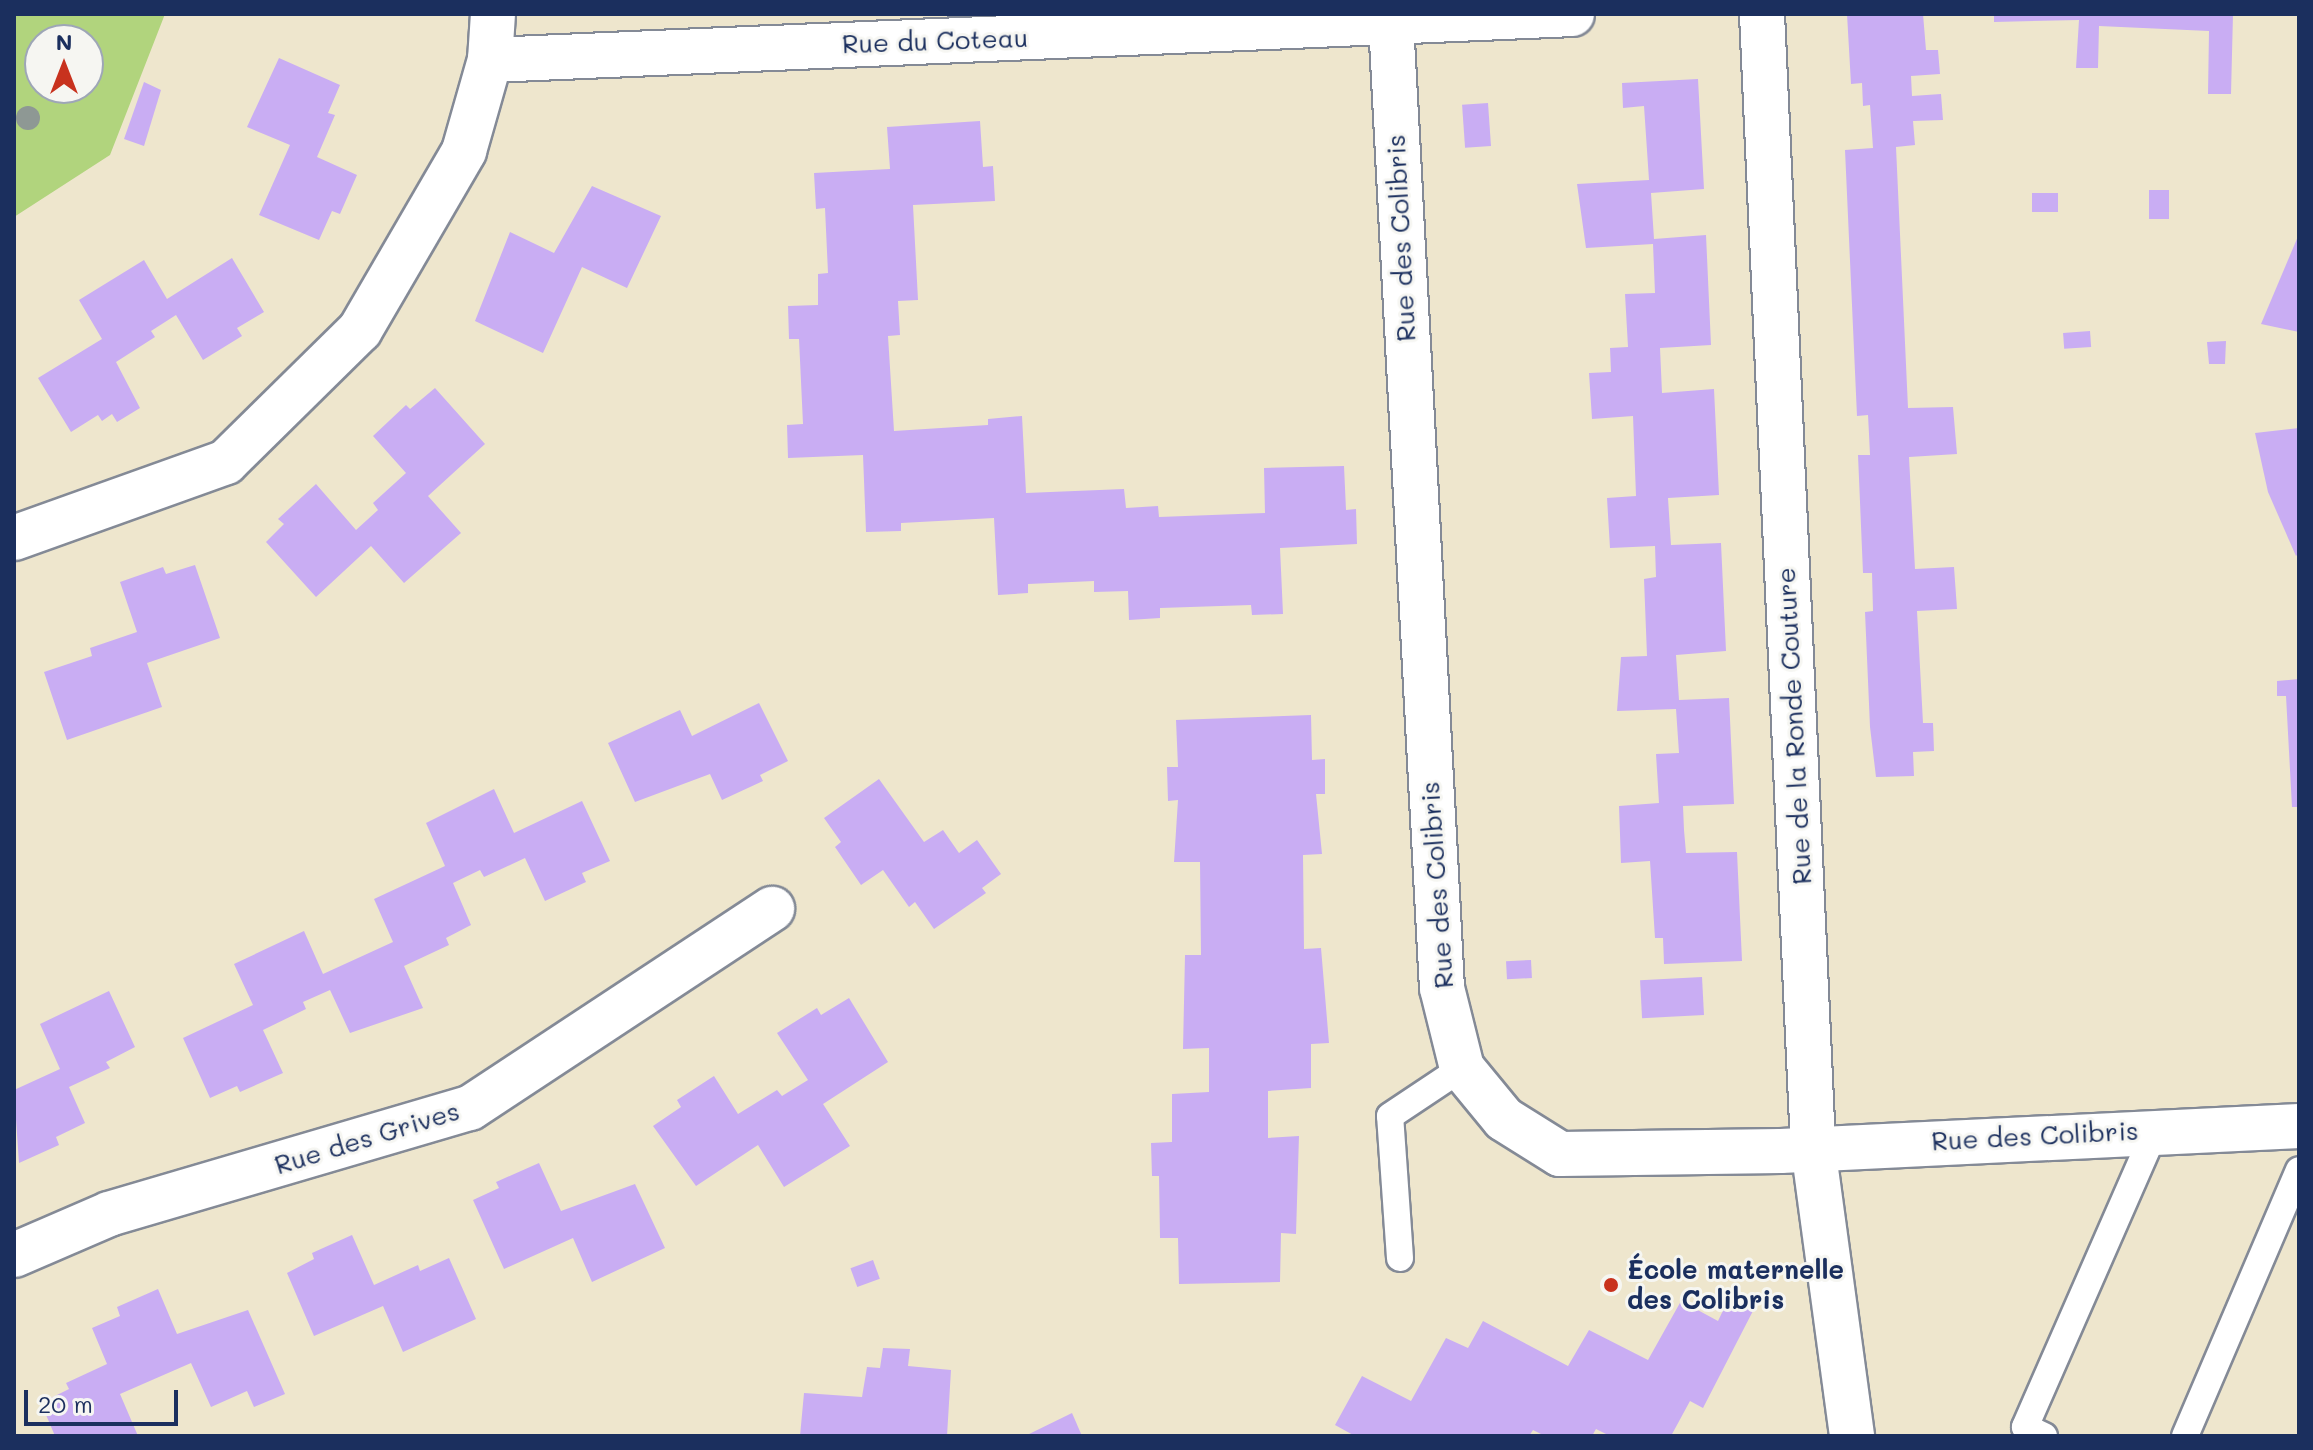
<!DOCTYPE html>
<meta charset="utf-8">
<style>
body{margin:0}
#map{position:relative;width:2313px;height:1450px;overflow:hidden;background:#eee6cd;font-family:Mali,sans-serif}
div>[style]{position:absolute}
.green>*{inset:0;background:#b1d47d}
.building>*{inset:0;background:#c9adf3;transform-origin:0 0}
.roads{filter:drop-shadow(2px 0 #848a96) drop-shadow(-2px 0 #848a96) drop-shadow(0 2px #848a96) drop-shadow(0 -2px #848a96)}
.service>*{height:26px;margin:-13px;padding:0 13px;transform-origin:13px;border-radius:13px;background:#fff}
.minor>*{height:44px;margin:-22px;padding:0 22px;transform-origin:22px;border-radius:22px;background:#fff}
.trees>*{width:24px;height:24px;margin:-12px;border-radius:50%;background:#8e9894}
.dots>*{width:22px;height:22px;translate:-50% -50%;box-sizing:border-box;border:4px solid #f6f6f2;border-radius:50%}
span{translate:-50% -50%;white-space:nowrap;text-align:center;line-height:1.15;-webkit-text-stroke:6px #f6f6f2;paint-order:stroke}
.street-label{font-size:26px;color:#1b2f5e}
.poi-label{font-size:26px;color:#1b2f5e;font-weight:700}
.left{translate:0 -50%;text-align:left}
.frame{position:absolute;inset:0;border:16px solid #1b2f5e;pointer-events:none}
.north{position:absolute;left:24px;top:24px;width:80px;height:80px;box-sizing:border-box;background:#f6f6f2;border:2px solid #9ea6b7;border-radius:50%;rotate:0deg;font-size:22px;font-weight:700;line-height:32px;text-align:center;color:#1b2f5e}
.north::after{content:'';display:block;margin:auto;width:28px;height:36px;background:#c8321e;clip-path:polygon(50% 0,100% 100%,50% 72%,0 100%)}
.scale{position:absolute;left:24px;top:1390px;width:154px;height:36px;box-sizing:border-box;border:4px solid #1b2f5e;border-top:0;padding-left:10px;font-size:24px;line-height:28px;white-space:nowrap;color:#1b2f5e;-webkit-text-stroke:6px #f6f6f2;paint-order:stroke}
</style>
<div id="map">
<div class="green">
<div style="clip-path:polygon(evenodd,14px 14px,165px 14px,110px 155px,14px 217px,14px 14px,40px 40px,88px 40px,88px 88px,40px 88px,40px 40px)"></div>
</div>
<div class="building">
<div style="clip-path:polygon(1847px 14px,1923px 14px,1926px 50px,1938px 50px,1940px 74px,1911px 76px,1912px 96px,1941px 94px,1943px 120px,1913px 121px,1915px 145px,1896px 147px,1908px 408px,1953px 407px,1957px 454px,1909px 457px,1915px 569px,1954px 567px,1957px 609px,1917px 611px,1923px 723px,1933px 723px,1934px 751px,1913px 752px,1914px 776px,1876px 777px,1870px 727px,1865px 612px,1873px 611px,1872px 573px,1863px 573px,1858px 455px,1870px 455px,1869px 434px,1868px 415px,1857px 416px,1845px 150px,1873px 148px,1870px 105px,1863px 106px,1862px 83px,1851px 84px)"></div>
<div style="clip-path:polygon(1994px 14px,2233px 14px,2231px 94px,2208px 94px,2209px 31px,2099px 26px,2098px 68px,2076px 68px,2079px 20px,1994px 22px)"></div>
<div style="clip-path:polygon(279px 58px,340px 85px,328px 113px,335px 115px,317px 157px,357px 175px,340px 214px,332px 211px,319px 240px,259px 215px,290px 145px,247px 127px)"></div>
<div style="clip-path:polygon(1698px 79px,1704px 189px,1651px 193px,1654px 239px,1706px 235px,1711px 345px,1660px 348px,1662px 393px,1714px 389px,1719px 495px,1668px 498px,1671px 545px,1721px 543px,1726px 651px,1676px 655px,1679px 700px,1729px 698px,1734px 804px,1683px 806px,1684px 830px,1686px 853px,1737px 852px,1742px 961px,1664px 964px,1663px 938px,1655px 938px,1650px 861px,1621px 863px,1619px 806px,1659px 803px,1656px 754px,1679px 753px,1676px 709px,1617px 711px,1621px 657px,1647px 656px,1644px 579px,1656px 577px,1655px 546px,1610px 548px,1607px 498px,1636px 496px,1633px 416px,1592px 419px,1589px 373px,1611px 372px,1610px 348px,1628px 347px,1625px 294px,1655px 293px,1653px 244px,1586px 248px,1577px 184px,1649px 180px,1644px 106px,1623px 108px,1622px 83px)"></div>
<div style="clip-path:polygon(144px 82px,161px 90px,144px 146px,124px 139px)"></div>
<div style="left:1488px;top:103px;width:43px;height:26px;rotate:86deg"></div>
<div style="clip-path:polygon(980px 121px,983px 167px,993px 166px,995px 201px,913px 205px,918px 300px,898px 301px,900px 335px,888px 336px,894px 431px,988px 425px,988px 419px,1022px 416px,1026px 493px,1124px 489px,1126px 508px,1158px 506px,1159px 517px,1265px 513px,1264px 468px,1344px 466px,1346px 510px,1356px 509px,1357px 544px,1280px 548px,1283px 614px,1252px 615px,1251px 605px,1160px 608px,1160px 618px,1129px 620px,1128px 591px,1094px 592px,1094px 581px,1028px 584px,1028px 593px,998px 595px,994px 518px,901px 523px,901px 531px,866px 532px,863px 455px,788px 458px,787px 425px,803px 424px,799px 339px,789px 339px,788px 306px,818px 305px,818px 274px,828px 273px,825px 208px,816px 209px,814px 173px,890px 169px,887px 127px)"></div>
<div style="clip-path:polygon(592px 186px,661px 216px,627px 288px,582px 267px,543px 353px,475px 321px,510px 232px,554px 253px)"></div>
<div style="left:2149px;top:190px;width:20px;height:29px"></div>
<div style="left:2032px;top:193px;width:26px;height:19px"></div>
<div style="clip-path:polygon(2299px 234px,2299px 332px,2261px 324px)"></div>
<div style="clip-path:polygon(232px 258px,264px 312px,237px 328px,242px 336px,203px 360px,176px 315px,151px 331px,155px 337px,116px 362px,140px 408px,117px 422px,112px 414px,102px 421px,98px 415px,71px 432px,38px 378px,102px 339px,79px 300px,144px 260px,167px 299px)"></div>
<div style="left:2090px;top:331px;width:16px;height:27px;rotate:86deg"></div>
<div style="clip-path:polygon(2226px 341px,2225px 364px,2209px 364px,2207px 342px)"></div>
<div style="clip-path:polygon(435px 388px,485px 444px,428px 496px,461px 533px,404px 583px,371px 546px,316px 597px,266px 542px,284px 524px,278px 519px,316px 484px,356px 530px,378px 510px,373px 503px,406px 473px,373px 436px,406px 405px,410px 409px)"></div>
<div style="clip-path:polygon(2299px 428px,2299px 553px,2296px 556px,2268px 492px,2255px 433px)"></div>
<div style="clip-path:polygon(195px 565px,220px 638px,147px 663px,162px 707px,67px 740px,44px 672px,92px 656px,90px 648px,137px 632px,120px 582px,163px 567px,166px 574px)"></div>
<div style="clip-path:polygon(2299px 679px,2299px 807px,2292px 807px,2286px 696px,2277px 696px,2277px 681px)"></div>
<div style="clip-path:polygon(759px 703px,788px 761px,760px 775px,763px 781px,722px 800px,710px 774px,635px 802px,608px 743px,680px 710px,692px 736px)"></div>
<div style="clip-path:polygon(1311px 715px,1312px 760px,1325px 759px,1325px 794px,1316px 794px,1322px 854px,1303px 855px,1304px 949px,1321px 948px,1329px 1043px,1311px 1044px,1311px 1088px,1268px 1091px,1268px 1138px,1299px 1136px,1296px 1234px,1281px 1233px,1280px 1282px,1179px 1284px,1178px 1238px,1160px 1238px,1159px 1176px,1152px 1176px,1151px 1143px,1172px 1142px,1172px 1094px,1209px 1092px,1209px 1048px,1183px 1049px,1185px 955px,1201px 955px,1200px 862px,1174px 862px,1178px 800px,1168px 801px,1167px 767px,1178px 767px,1176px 720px)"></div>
<div style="clip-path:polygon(879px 779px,924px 842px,943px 830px,959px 853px,977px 840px,1001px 874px,982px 888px,986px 893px,934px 929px,915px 902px,909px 907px,883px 870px,861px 885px,835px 847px,841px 842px,824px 818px)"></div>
<div style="clip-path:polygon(494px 789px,514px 833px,582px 801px,610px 861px,582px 873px,586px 882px,545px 901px,525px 858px,484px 877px,480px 870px,453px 883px,471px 925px,446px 938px,449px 945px,404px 966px,423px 1008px,350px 1033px,330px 990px,303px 1002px,306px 1009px,263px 1030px,283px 1073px,240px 1092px,237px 1086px,210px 1098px,183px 1038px,253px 1005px,234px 964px,304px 931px,323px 974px,393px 942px,374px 899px,445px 866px,426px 823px)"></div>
<div style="left:1531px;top:960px;width:18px;height:25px;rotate:87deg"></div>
<div style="left:1702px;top:977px;width:38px;height:62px;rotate:87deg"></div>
<div style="clip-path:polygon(109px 991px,135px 1047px,106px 1062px,110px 1068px,69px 1087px,85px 1123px,56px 1137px,59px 1145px,19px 1163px,14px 1090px,60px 1069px,40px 1024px)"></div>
<div style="clip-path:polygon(849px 998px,888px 1062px,823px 1104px,850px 1146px,784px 1187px,758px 1145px,696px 1186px,653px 1126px,681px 1107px,677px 1100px,714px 1076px,738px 1114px,777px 1090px,782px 1096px,808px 1080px,777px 1033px,817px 1008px,821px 1015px)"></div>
<div style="clip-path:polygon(539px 1163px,561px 1211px,635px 1184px,665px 1248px,592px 1282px,573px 1238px,504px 1269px,473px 1200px,499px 1188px,496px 1182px)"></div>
<div style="clip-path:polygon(352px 1235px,374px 1285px,418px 1265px,420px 1271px,449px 1258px,476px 1319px,403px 1352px,383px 1306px,314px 1336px,287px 1273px,314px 1259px,312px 1253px)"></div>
<div style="left:873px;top:1260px;width:20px;height:24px;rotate:70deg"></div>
<div style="clip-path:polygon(158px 1289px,177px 1334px,248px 1310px,285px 1394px,254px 1407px,247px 1391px,211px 1407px,191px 1363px,120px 1394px,138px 1436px,55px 1436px,41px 1403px,69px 1389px,66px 1383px,107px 1364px,92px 1328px,120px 1316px,117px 1307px)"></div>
<div style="clip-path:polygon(1731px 1294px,1755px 1307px,1703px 1408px,1690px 1401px,1671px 1436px,1610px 1436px,1596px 1429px,1592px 1436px,1545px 1436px,1533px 1430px,1529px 1436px,1355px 1436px,1335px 1425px,1362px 1376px,1411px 1401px,1446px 1338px,1468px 1348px,1483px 1321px,1568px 1366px,1589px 1330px,1648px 1360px,1681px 1301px,1718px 1321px)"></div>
<div style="clip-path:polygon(883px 1348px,910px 1349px,908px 1366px,951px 1370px,947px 1436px,800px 1436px,804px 1393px,862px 1397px,867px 1367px,880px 1368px)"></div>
<div style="clip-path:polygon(1072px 1413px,1082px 1436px,1025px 1436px)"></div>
</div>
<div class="roads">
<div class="service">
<div style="left:1400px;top:1258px;width:142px;rotate:-94deg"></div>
<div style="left:1390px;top:1116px;width:87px;rotate:-33.7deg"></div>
<div style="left:2044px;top:1436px;width:21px;rotate:-155deg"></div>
<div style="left:2025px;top:1427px;width:323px;rotate:-66.3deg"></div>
<div style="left:2185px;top:1436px;width:289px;rotate:-66.8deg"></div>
</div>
<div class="minor">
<div style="left:1762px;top:14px;width:1134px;rotate:87.42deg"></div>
<div style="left:1813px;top:1147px;width:292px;rotate:82.3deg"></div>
<div style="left:1391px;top:22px;width:967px;rotate:86.98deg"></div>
<div style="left:1442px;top:988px;width:82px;rotate:76deg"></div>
<div style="left:1462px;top:1068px;width:66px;rotate:50.5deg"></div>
<div style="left:1504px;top:1119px;width:66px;rotate:32deg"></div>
<div style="left:1560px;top:1154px;width:221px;rotate:-0.8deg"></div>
<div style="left:1781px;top:1151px;width:519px;rotate:-2.76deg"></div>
<div style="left:490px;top:60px;width:1083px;rotate:-2.43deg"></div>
<div style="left:14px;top:538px;width:225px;rotate:-19.7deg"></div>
<div style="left:226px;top:462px;width:188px;rotate:-44.6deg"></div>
<div style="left:360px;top:330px;width:207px;rotate:-59.8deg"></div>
<div style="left:464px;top:151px;width:95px;rotate:-74.1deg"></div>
<div style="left:490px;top:60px;width:46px;rotate:-86.3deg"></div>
<div style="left:14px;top:1255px;width:103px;rotate:-23.3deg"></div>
<div style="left:109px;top:1214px;width:376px;rotate:-16.4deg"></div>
<div style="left:470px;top:1108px;width:362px;rotate:-33.4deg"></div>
</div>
</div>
<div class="trees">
<div style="left:28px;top:118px"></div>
</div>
<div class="dots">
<div style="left:1611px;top:1285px;background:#c8321e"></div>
</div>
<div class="street-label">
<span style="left:935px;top:41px;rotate:-2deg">Rue du Coteau</span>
<span style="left:1401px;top:238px;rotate:-93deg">Rue des Colibris</span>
<span style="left:1794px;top:726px;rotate:-93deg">Rue de la Ronde Couture</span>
<span style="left:1437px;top:885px;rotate:-94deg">Rue des Colibris</span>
<span style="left:2035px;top:1136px;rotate:-3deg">Rue des Colibris</span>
<span style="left:367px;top:1138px;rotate:-17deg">Rue des Grives</span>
</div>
<div class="poi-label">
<span class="left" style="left:1627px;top:1285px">École maternelle<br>des Colibris</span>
</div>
<div class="frame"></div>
<div class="north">N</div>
<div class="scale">20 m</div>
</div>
